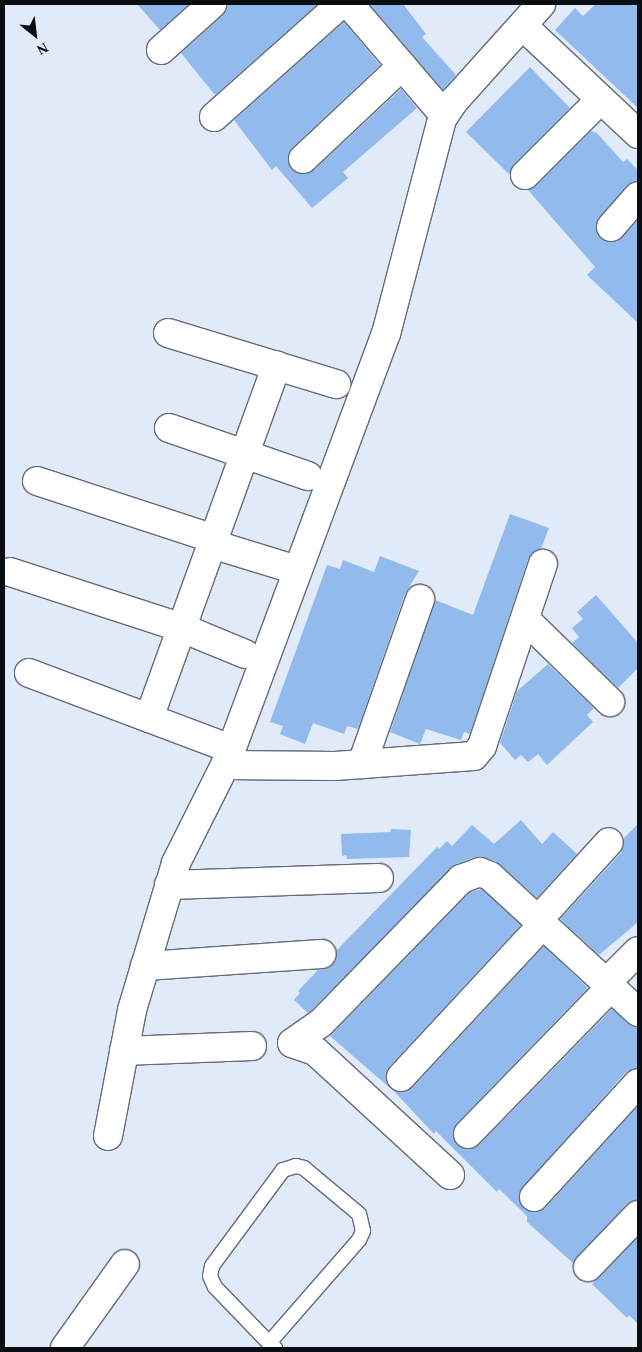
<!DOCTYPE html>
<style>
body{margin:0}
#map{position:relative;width:642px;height:1352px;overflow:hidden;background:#e0eaf8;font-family:Georgia,serif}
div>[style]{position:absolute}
.building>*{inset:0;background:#92baed}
.roads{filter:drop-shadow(1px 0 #636c78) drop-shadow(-1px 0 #636c78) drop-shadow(0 1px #636c78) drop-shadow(0 -1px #636c78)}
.lane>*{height:14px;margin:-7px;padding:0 7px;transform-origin:7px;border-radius:7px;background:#fff}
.street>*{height:28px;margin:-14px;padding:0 14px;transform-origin:14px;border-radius:14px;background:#fff}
span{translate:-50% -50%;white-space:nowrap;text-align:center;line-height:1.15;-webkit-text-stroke:4px #e0eaf8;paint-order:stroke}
.frame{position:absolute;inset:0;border:5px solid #0a0d12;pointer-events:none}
.north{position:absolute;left:10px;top:10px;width:50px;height:50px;-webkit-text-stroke:4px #e0eaf8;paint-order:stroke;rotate:151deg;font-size:14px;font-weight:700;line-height:20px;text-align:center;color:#0a0d12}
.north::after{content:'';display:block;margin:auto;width:18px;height:22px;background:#0a0d12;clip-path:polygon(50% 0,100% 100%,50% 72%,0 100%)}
</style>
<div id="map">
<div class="building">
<div style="clip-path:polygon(137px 4px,189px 4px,160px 30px)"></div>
<div style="clip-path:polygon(227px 4px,318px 4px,215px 95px,181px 53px,222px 16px)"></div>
<div style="clip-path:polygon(369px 4px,403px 4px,426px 34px,422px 37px,456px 75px,443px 90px)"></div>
<div style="clip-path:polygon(596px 4px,638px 4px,638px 108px,555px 30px,575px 8px,583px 16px)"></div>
<div style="clip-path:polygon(344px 22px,380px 65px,292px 148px,288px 155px,291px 169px,299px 174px,314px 170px,401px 89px,417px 108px,343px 172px,348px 178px,312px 208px,276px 166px,272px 170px,234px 120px)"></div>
<div style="clip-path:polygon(530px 67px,570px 108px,514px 164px,510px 175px,466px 132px)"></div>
<div style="clip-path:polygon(591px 131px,597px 133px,623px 162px,627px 159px,638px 170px,638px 181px,626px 186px,596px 224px,600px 238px,616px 242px,638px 220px,638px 323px,587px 275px,595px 267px,528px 190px,536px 186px)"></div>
<div style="clip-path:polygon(510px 514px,549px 528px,541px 549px,528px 559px,470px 734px,464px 732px,461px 740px,426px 729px,420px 744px,390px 732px,435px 600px,473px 615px)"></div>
<div style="clip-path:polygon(380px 556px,419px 571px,405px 594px,358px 729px,347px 726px,344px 734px,313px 723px,305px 744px,280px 734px,283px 726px,270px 722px,327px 565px,340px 569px,343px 560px,374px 572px)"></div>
<div style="clip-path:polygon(596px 595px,638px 643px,638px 668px,618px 688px,572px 643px,579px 637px,572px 628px,583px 619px,577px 612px)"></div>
<div style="clip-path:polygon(548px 664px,594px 708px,587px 715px,593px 722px,547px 765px,538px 754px,528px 762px,521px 755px,515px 760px,500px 743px,517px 691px)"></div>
<div style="clip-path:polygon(521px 820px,542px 844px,553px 832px,577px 854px,537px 898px,496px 861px,475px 857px,456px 864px,311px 1011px,308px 1013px,294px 1000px,300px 993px,298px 991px,318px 970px,331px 967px,336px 960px,337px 950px,437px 847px,439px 849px,447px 841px,452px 846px,472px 825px,494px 844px)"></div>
<div style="clip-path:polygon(638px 824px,638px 922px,599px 955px,560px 919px,621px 853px,624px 838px)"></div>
<div style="clip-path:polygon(391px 829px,411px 830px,409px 857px,347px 859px,346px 855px,342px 856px,341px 834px,390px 832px)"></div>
<div style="clip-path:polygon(482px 889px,521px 925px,390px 1066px,386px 1074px,390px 1088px,330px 1036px,470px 892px)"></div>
<div style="clip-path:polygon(544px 946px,588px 988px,457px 1123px,453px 1138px,464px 1149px,479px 1145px,612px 1009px,628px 1024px,638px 1027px,638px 1068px,626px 1072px,519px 1193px,524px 1209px,538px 1212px,545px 1208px,638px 1106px,638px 1200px,627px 1204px,573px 1263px,527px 1222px,527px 1216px,499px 1189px,497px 1192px,436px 1131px,434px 1134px,391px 1088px,405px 1092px,412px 1088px)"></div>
<div style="clip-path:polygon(638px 1237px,638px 1324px,629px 1315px,627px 1318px,592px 1284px)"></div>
</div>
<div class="roads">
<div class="lane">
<div style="left:269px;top:1343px;width:137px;rotate:-48.9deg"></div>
<div style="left:359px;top:1240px;width:10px;rotate:-66deg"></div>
<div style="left:363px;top:1231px;width:17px;rotate:-103deg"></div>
<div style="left:359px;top:1214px;width:72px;rotate:-140.1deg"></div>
<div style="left:304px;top:1168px;width:8px;rotate:-166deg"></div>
<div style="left:296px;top:1166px;width:14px;rotate:163deg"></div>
<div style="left:283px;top:1170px;width:119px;rotate:126.5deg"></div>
<div style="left:212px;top:1266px;width:10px;rotate:101deg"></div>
<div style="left:210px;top:1276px;width:12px;rotate:66deg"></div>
<div style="left:215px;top:1287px;width:78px;rotate:46deg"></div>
<div style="left:269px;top:1343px;width:8px;rotate:40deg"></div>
</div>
<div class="street">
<div style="left:349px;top:4px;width:146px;rotate:49.4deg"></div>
<div style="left:523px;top:26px;width:158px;rotate:43.2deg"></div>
<div style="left:161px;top:50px;width:69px;rotate:-42deg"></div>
<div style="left:214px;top:117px;width:170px;rotate:-41.7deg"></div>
<div style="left:303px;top:159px;width:136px;rotate:-43.2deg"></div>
<div style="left:525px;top:175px;width:107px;rotate:-45deg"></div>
<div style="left:611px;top:227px;width:41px;rotate:-48.9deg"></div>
<div style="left:168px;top:333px;width:176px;rotate:16.9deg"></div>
<div style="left:169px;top:428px;width:147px;rotate:19.1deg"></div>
<div style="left:37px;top:481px;width:186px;rotate:18.1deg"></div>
<div style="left:212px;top:544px;width:89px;rotate:17deg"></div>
<div style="left:10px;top:572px;width:181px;rotate:18deg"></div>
<div style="left:182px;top:628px;width:68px;rotate:22.4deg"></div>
<div style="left:525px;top:619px;width:119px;rotate:44.3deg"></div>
<div style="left:29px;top:673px;width:216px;rotate:20.6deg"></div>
<div style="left:149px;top:718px;width:375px;rotate:-70.1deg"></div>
<div style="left:362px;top:764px;width:175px;rotate:-70.6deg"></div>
<div style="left:225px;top:765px;width:110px;rotate:0.5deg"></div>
<div style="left:335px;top:766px;width:139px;rotate:-4.1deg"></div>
<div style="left:474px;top:756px;width:13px;rotate:-51deg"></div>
<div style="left:482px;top:746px;width:192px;rotate:-71.5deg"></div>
<div style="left:169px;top:885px;width:210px;rotate:-1.9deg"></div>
<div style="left:538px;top:920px;width:105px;rotate:-47.7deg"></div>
<div style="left:145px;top:966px;width:177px;rotate:-3.9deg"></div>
<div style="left:606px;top:983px;width:45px;rotate:-45deg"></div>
<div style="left:124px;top:1051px;width:128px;rotate:-2.2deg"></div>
<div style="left:401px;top:1077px;width:209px;rotate:-47.1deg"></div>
<div style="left:468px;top:1134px;width:205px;rotate:-45.8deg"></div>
<div style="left:108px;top:1136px;width:128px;rotate:-79.2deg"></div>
<div style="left:132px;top:1010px;width:153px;rotate:-73.3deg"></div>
<div style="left:176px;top:863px;width:114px;rotate:-63.4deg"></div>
<div style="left:227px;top:761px;width:456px;rotate:-69.6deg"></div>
<div style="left:386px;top:334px;width:222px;rotate:-75.4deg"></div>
<div style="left:442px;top:119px;width:23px;rotate:-56deg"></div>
<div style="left:455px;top:100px;width:129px;rotate:-48.1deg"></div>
<div style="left:450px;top:1175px;width:183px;rotate:-137.4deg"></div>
<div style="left:315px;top:1051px;width:24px;rotate:-161deg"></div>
<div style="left:292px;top:1043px;width:35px;rotate:-35deg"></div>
<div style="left:321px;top:1023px;width:201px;rotate:-45.8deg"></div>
<div style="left:461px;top:879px;width:20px;rotate:-20deg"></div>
<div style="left:480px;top:872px;width:11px;rotate:22deg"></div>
<div style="left:490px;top:876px;width:201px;rotate:42.6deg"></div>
<div style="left:534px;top:1197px;width:154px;rotate:-47.6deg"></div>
<div style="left:588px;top:1267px;width:72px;rotate:-46.1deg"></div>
<div style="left:65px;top:1348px;width:103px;rotate:-54.5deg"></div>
</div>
</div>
<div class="frame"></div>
<div class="north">N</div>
</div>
